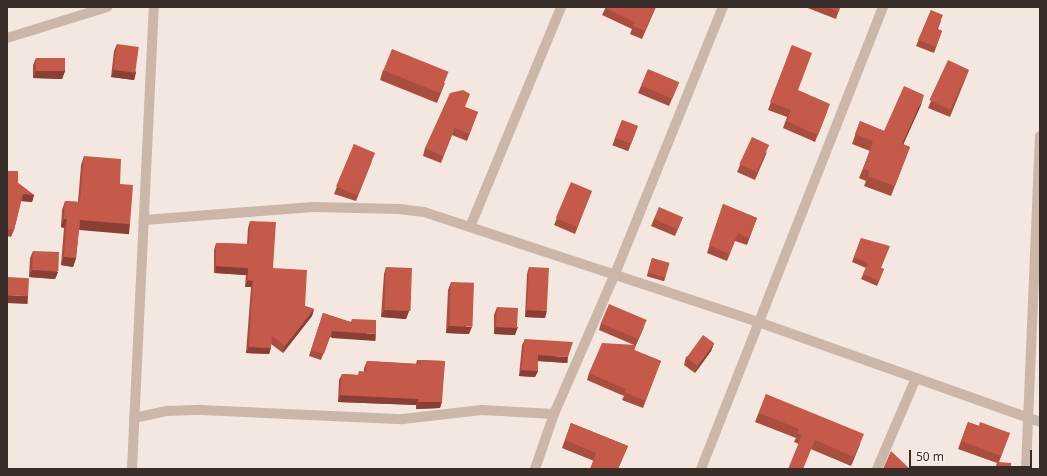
<!DOCTYPE html>
<style>
body{margin:0}
#map{position:relative;width:1047px;height:476px;overflow:hidden;background:#f3e7df;font-family:"Noto Sans",sans-serif}
div>[style]{position:absolute}
.minor>*{height:10px;margin:-5px;padding:0 5px;transform-origin:5px;border-radius:5px;background:#cbb6aa}
.wall>*{inset:0;background:#a94d40;transform-origin:0 0}
.shaded-wall>*{inset:0;background:#8a3f34;transform-origin:0 0}
.building>*{inset:0;background:#c55a4b;transform-origin:0 0}
span{translate:-50% -50%;white-space:nowrap;text-align:center;line-height:1.15;-webkit-text-stroke:3px #faf2eb;paint-order:stroke}
.frame{position:absolute;inset:0;border:8px solid #392d2a;pointer-events:none}
.scale{position:absolute;left:909px;top:450px;width:123px;height:18px;box-sizing:border-box;border:2px solid #392d2a;border-top:0;padding-left:5px;font-size:12px;line-height:14px;white-space:nowrap;color:#392d2a;-webkit-text-stroke:3px #faf2eb;paint-order:stroke}
</style>
<div id="map">
<div class="minor">
<div style="left:7px;top:38px;width:105px;rotate:-17.2deg"></div>
<div style="left:144px;top:220px;width:170px;rotate:-4.4deg"></div>
<div style="left:314px;top:207px;width:85px;rotate:1.3deg"></div>
<div style="left:399px;top:209px;width:25px;rotate:7deg"></div>
<div style="left:424px;top:212px;width:352px;rotate:18.2deg"></div>
<div style="left:758px;top:322px;width:299px;rotate:19.5deg"></div>
<div style="left:470px;top:227px;width:238px;rotate:-67.5deg"></div>
<div style="left:134px;top:418px;width:35px;rotate:-12deg"></div>
<div style="left:168px;top:411px;width:33px;rotate:-2deg"></div>
<div style="left:201px;top:410px;width:202px;rotate:2.6deg"></div>
<div style="left:403px;top:419px;width:79px;rotate:-6.6deg"></div>
<div style="left:481px;top:410px;width:73px;rotate:3.1deg"></div>
<div style="left:132px;top:469px;width:463px;rotate:-87.3deg"></div>
<div style="left:535px;top:469px;width:58px;rotate:-70.9deg"></div>
<div style="left:554px;top:414px;width:153px;rotate:-66.5deg"></div>
<div style="left:615px;top:274px;width:288px;rotate:-68deg"></div>
<div style="left:701px;top:469px;width:497px;rotate:-68.5deg"></div>
<div style="left:877px;top:469px;width:99px;rotate:-66.8deg"></div>
<div style="left:1026px;top:469px;width:333px;rotate:-87.6deg"></div>
</div>
<div class="wall">
<div style="clip-path:polygon(606px 7px,656px 7px,642px 39px,630px 34px,632px 29px,602px 15px)"></div>
<div style="clip-path:polygon(805px 7px,840px 7px,836px 19px)"></div>
<div style="clip-path:polygon(931px 10px,941px 21px,938px 29px,942px 31px,934px 53px,916px 46px)"></div>
<div style="clip-path:polygon(117px 44px,136px 72px,134px 80px,111px 77px,114px 51px)"></div>
<div style="clip-path:polygon(792px 45px,798px 90px,827px 112px,815px 142px,783px 128px,787px 117px,768px 110px)"></div>
<div style="clip-path:polygon(36px 58px,65px 71px,62px 79px,33px 78px,33px 65px)"></div>
<div style="clip-path:polygon(383px 70px,445px 83px,437px 103px,380px 80px)"></div>
<div style="clip-path:polygon(969px 70px,950px 117px,928px 108px,931px 101px)"></div>
<div style="clip-path:polygon(679px 82px,669px 106px,638px 93px,641px 86px)"></div>
<div style="clip-path:polygon(921px 105px,903px 144px,910px 147px,891px 196px,864px 186px,866px 181px,859px 178px,870px 151px,852px 144px,860px 121px,884px 131px)"></div>
<div style="clip-path:polygon(465px 107px,478px 112px,467px 141px,452px 135px,441px 163px,423px 156px,425px 148px)"></div>
<div style="left:622px;top:120px;width:17px;height:27px;rotate:21deg"></div>
<div style="clip-path:polygon(354px 144px,372px 161px,356px 201px,334px 194px)"></div>
<div style="clip-path:polygon(767px 152px,755px 180px,737px 172px,740px 165px)"></div>
<div style="clip-path:polygon(84px 156px,120px 184px,130px 224px,127px 233px,79px 229px,76px 258px,73px 267px,61px 265px,64px 228px,61px 227px,62px 210px,65px 201px,78px 202px,81px 165px)"></div>
<div style="clip-path:polygon(7px 171px,18px 183px,34px 195px,32px 202px,21px 201px,14px 230px,11px 237px,7px 236px)"></div>
<div style="clip-path:polygon(589px 198px,575px 234px,554px 225px,557px 218px)"></div>
<div style="clip-path:polygon(723px 204px,757px 218px,747px 245px,735px 241px,727px 261px,707px 253px)"></div>
<div style="clip-path:polygon(683px 217px,675px 236px,651px 226px,654px 219px)"></div>
<div style="clip-path:polygon(250px 221px,273px 268px,305px 306px,314px 309px,312px 316px,283px 353px,271px 344px,269px 354px,246px 353px,251px 287px,245px 287px,246px 275px,214px 273px,214px 250px,216px 243px,247px 244px,248px 228px)"></div>
<div style="clip-path:polygon(861px 238px,881px 268px,884px 269px,877px 286px,861px 279px,866px 268px,852px 262px)"></div>
<div style="clip-path:polygon(33px 251px,58px 272px,55px 279px,29px 277px,30px 258px)"></div>
<div style="left:652px;top:258px;width:18px;height:19px;rotate:16deg"></div>
<div style="clip-path:polygon(386px 267px,409px 311px,406px 319px,381px 317px,384px 274px)"></div>
<div style="clip-path:polygon(529px 267px,545px 318px,525px 317px,527px 274px)"></div>
<div style="clip-path:polygon(451px 282px,469px 334px,446px 333px,448px 290px)"></div>
<div style="clip-path:polygon(497px 307px,515px 335px,494px 334px,494px 315px)"></div>
<div style="clip-path:polygon(323px 313px,351px 322px,352px 319px,373px 340px,330px 337px,321px 360px,309px 356px)"></div>
<div style="clip-path:polygon(601px 323px,644px 327px,634px 350px,661px 361px,643px 408px,622px 400px,624px 396px,587px 380px,589px 373px,634px 345px,599px 330px)"></div>
<div style="clip-path:polygon(525px 339px,566px 363px,538px 361px,538px 371px,535px 377px,519px 376px,522px 345px)"></div>
<div style="clip-path:polygon(714px 343px,711px 351px,695px 373px,684px 365px,686px 357px)"></div>
<div style="clip-path:polygon(417px 360px,445px 361px,440px 408px,416px 409px,416px 405px,338px 402px,339px 380px,342px 374px,358px 375px,359px 371px,364px 372px,364px 368px,367px 361px,416px 364px)"></div>
<div style="clip-path:polygon(766px 394px,860px 444px,851px 466px,794px 442px,796px 438px,755px 422px)"></div>
<div style="clip-path:polygon(968px 422px,979px 426px,1010px 433px,999px 462px,1011px 469px,995px 469px,997px 463px,958px 449px)"></div>
<div style="clip-path:polygon(571px 423px,628px 446px,618px 469px,590px 469px,594px 461px,562px 448px)"></div>
</div>
<div class="shaded-wall">
<div style="clip-path:polygon(114px 70px,136px 72px,134px 80px,111px 77px)"></div>
<div style="clip-path:polygon(36px 71px,65px 71px,62px 79px,33px 78px)"></div>
<div style="clip-path:polygon(924px 95px,921px 105px,899px 154px,902px 144px)"></div>
<div style="clip-path:polygon(23px 194px,34px 195px,32px 202px,21px 201px)"></div>
<div style="clip-path:polygon(64px 219px,67px 219px,64px 228px,61px 227px)"></div>
<div style="left:80px;top:220px;width:50px;height:10px;rotate:5deg"></div>
<div style="clip-path:polygon(64px 257px,76px 258px,73px 267px,61px 265px)"></div>
<div style="left:216px;top:266px;width:32px;height:7px;rotate:4deg"></div>
<div style="clip-path:polygon(32px 270px,58px 272px,55px 279px,29px 277px)"></div>
<div style="clip-path:polygon(248px 280px,253px 281px,251px 287px,245px 287px)"></div>
<div style="left:7px;top:295px;width:21px;height:8px;rotate:3deg"></div>
<div style="clip-path:polygon(314px 309px,312px 316px,283px 353px,285px 346px)"></div>
<div style="clip-path:polygon(384px 310px,409px 311px,406px 319px,381px 317px)"></div>
<div style="clip-path:polygon(527px 310px,547px 311px,545px 318px,525px 317px)"></div>
<div style="clip-path:polygon(448px 326px,472px 327px,469px 334px,446px 333px)"></div>
<div style="clip-path:polygon(496px 327px,518px 327px,515px 335px,494px 334px)"></div>
<div style="left:332px;top:331px;width:44px;height:7px;rotate:4deg"></div>
<div style="clip-path:polygon(714px 343px,711px 351px,695px 373px,698px 366px)"></div>
<div style="clip-path:polygon(249px 347px,271px 348px,269px 354px,246px 353px)"></div>
<div style="left:538px;top:355px;width:30px;height:6px;rotate:4deg"></div>
<div style="clip-path:polygon(521px 370px,538px 371px,535px 377px,519px 376px)"></div>
<div style="clip-path:polygon(340px 395px,419px 399px,416px 405px,338px 402px)"></div>
<div style="clip-path:polygon(418px 402px,442px 402px,440px 408px,416px 409px)"></div>
<div style="clip-path:polygon(864px 434px,860px 444px,851px 466px,854px 457px)"></div>
</div>
<div class="building">
<div style="clip-path:polygon(606px 7px,655px 7px,645px 31px,633px 26px,635px 22px,605px 8px)"></div>
<div style="clip-path:polygon(827px 7px,840px 7px,839px 12px)"></div>
<div style="clip-path:polygon(931px 10px,943px 15px,937px 29px,942px 31px,936px 47px,918px 40px)"></div>
<div style="left:117px;top:44px;width:22px;height:26px;rotate:8deg"></div>
<div style="clip-path:polygon(792px 45px,812px 53px,798px 90px,830px 104px,818px 135px,786px 121px,791px 110px,770px 102px)"></div>
<div style="left:392px;top:49px;width:61px;height:23px;rotate:22deg"></div>
<div style="left:36px;top:58px;width:29px;height:13px"></div>
<div style="left:948px;top:60px;width:23px;height:44px;rotate:25deg"></div>
<div style="left:648px;top:69px;width:34px;height:18px;rotate:23deg"></div>
<div style="clip-path:polygon(904px 86px,924px 95px,902px 144px,910px 147px,895px 186px,868px 176px,869px 171px,863px 169px,873px 141px,855px 134px,860px 121px,884px 131px)"></div>
<div style="clip-path:polygon(463px 90px,470px 94px,465px 107px,478px 112px,469px 134px,455px 128px,443px 156px,425px 148px,450px 93px)"></div>
<div style="left:622px;top:120px;width:17px;height:19px;rotate:21deg"></div>
<div style="left:752px;top:137px;width:19px;height:30px;rotate:25deg"></div>
<div style="left:354px;top:144px;width:23px;height:46px;rotate:23deg"></div>
<div style="clip-path:polygon(84px 156px,121px 159px,120px 184px,133px 185px,130px 224px,80px 220px,76px 258px,64px 257px,67px 219px,64px 219px,65px 201px,80px 202px)"></div>
<div style="clip-path:polygon(7px 171px,18px 171px,18px 183px,34px 195px,23px 194px,14px 230px,7px 228px)"></div>
<div style="left:571px;top:182px;width:23px;height:39px;rotate:23deg"></div>
<div style="clip-path:polygon(723px 204px,757px 218px,749px 238px,738px 233px,729px 254px,709px 245px)"></div>
<div style="left:659px;top:207px;width:26px;height:13px;rotate:23deg"></div>
<div style="clip-path:polygon(250px 221px,276px 222px,273px 268px,307px 270px,305px 306px,314px 309px,285px 346px,272px 336px,271px 348px,249px 347px,253px 281px,248px 280px,248px 268px,216px 266px,216px 243px,249px 244px)"></div>
<div style="clip-path:polygon(861px 238px,890px 246px,881px 268px,884px 269px,879px 281px,863px 274px,868px 263px,854px 257px)"></div>
<div style="left:33px;top:251px;width:26px;height:19px;rotate:2deg"></div>
<div style="left:652px;top:258px;width:18px;height:15px;rotate:16deg"></div>
<div style="left:386px;top:267px;width:26px;height:43px;rotate:2deg"></div>
<div style="left:529px;top:267px;width:20px;height:43px;rotate:3deg"></div>
<div style="left:7px;top:277px;width:22px;height:18px;rotate:3deg"></div>
<div style="left:451px;top:282px;width:23px;height:44px;rotate:2deg"></div>
<div style="left:609px;top:304px;width:41px;height:21px;rotate:23deg"></div>
<div style="left:497px;top:307px;width:21px;height:20px;rotate:3deg"></div>
<div style="clip-path:polygon(323px 313px,352px 323px,352px 319px,376px 320px,376px 334px,332px 331px,324px 354px,311px 350px)"></div>
<div style="left:703px;top:335px;width:14px;height:28px;rotate:36deg"></div>
<div style="clip-path:polygon(525px 339px,573px 342px,568px 357px,538px 355px,538px 371px,521px 370px)"></div>
<div style="clip-path:polygon(602px 343px,636px 345px,634px 350px,661px 361px,645px 401px,625px 392px,626px 389px,589px 373px)"></div>
<div style="clip-path:polygon(417px 360px,445px 361px,442px 402px,418px 402px,419px 399px,340px 395px,342px 374px,359px 375px,359px 371px,366px 372px,367px 361px,422px 364px)"></div>
<div style="clip-path:polygon(766px 394px,864px 434px,854px 457px,815px 440px,803px 469px,788px 469px,802px 435px,798px 433px,799px 429px,759px 413px)"></div>
<div style="clip-path:polygon(968px 422px,979px 426px,980px 422px,1010px 433px,1001px 456px,961px 441px)"></div>
<div style="clip-path:polygon(571px 423px,628px 446px,618px 469px,590px 469px,596px 453px,565px 440px)"></div>
<div style="clip-path:polygon(891px 451px,910px 469px,883px 469px)"></div>
<div style="clip-path:polygon(998px 462px,1011px 463px,1011px 469px,998px 469px)"></div>
</div>
<div class="frame"></div>
<div class="scale">50 m</div>
</div>
